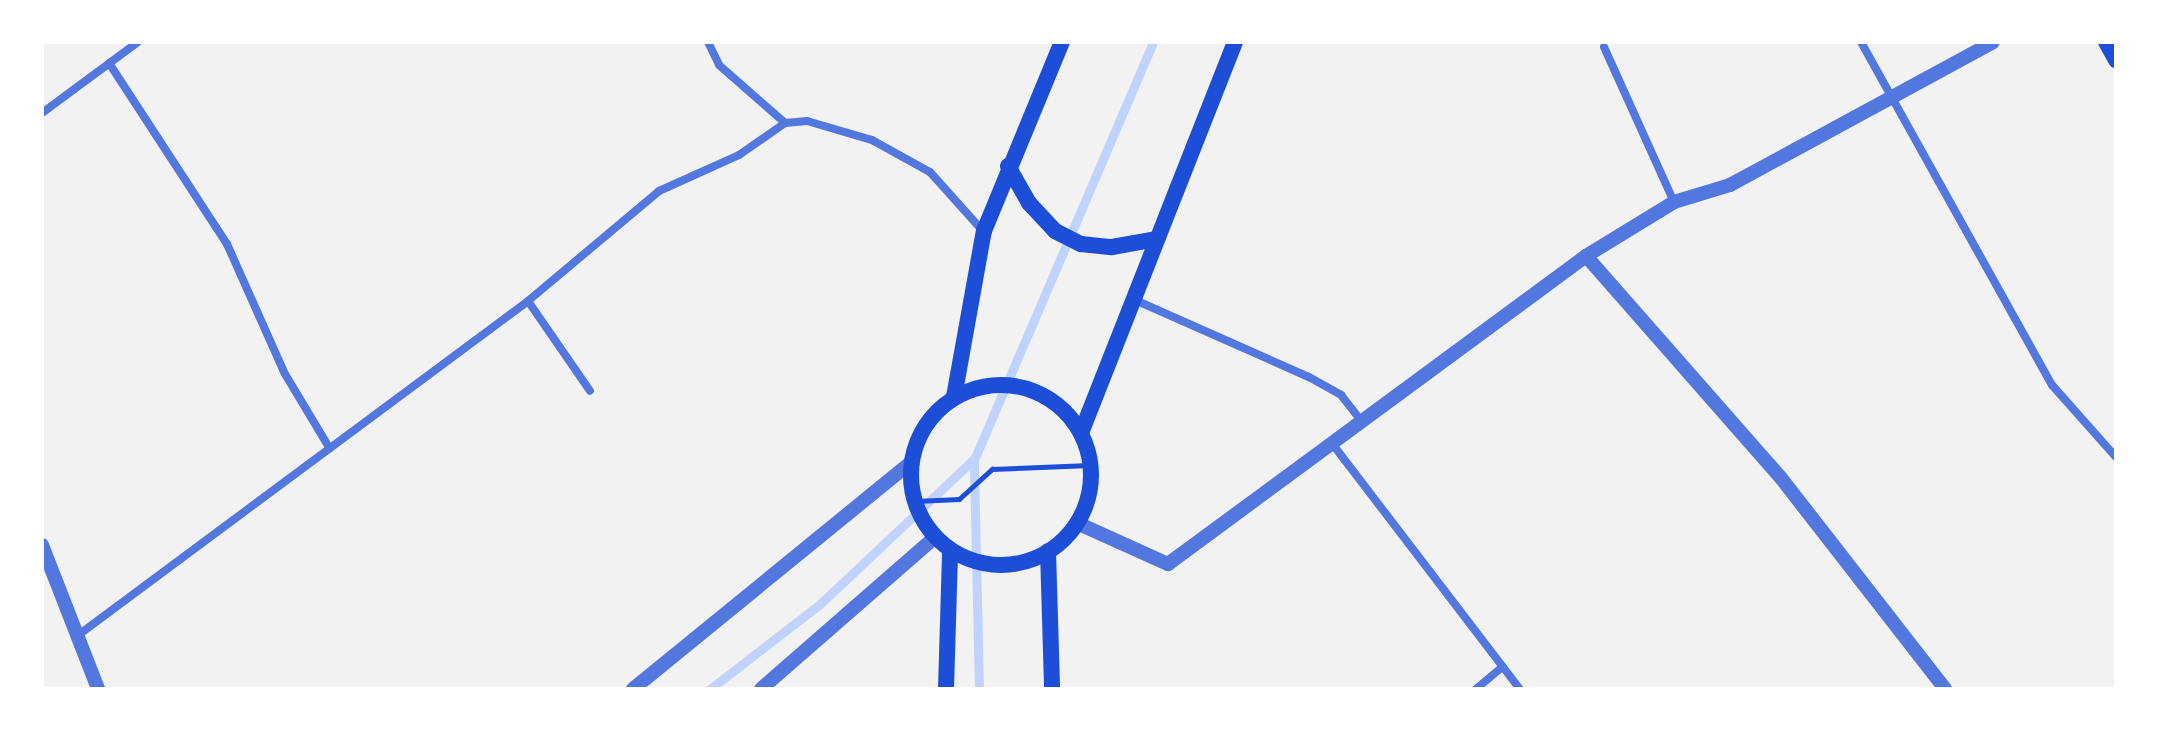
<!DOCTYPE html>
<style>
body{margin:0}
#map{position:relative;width:2158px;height:731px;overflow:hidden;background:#f2f2f2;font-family:Jost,sans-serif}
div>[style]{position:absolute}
.stream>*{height:9px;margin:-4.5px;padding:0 4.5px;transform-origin:4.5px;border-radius:4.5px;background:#bfd3fe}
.path>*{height:5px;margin:-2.5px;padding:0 2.5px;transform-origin:2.5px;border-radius:2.5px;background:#1d4ed8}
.minor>*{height:8px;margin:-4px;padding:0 4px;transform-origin:4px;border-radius:4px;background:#5277de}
.tertiary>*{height:14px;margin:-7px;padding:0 7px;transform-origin:7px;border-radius:7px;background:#5277de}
.secondary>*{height:16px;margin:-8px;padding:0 8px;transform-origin:8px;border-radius:8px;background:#1d4ed8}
.secondary>.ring{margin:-8px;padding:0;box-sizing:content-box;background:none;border:16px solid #1d4ed8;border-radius:50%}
span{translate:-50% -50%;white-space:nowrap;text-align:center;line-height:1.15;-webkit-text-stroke:8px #fff;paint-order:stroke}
.frame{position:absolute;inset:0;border:44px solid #fff;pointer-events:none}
</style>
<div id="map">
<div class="stream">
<div style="left:710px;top:689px;width:139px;rotate:-37.7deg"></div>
<div style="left:820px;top:604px;width:212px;rotate:-43.3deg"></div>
<div style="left:979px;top:689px;width:229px;rotate:-91.3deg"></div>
<div style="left:974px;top:460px;width:455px;rotate:-66.8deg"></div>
</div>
<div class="path">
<div style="left:915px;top:501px;width:44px;rotate:-2.6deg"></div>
<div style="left:959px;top:499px;width:45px;rotate:-42.3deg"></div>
<div style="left:992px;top:469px;width:98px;rotate:-2.3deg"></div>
</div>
<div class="minor">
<div style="left:708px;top:42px;width:25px;rotate:64deg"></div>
<div style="left:719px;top:65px;width:88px;rotate:41.3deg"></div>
<div style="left:1861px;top:42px;width:393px;rotate:60.9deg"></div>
<div style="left:2052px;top:385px;width:96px;rotate:48.4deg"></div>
<div style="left:1604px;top:47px;width:170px;rotate:65.7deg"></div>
<div style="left:109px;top:63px;width:216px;rotate:56.9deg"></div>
<div style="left:227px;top:244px;width:142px;rotate:66deg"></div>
<div style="left:285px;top:374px;width:87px;rotate:59deg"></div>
<div style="left:42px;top:113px;width:119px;rotate:-36.5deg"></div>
<div style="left:1135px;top:300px;width:190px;rotate:23.9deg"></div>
<div style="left:1309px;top:377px;width:37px;rotate:29deg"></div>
<div style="left:1341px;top:395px;width:36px;rotate:52deg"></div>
<div style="left:528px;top:301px;width:109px;rotate:55.4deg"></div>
<div style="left:1334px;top:446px;width:306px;rotate:52.6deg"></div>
<div style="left:77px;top:636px;width:562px;rotate:-36.6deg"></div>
<div style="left:528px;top:301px;width:171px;rotate:-40deg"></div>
<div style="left:659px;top:191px;width:88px;rotate:-24.2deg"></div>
<div style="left:739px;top:155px;width:56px;rotate:-34.8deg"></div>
<div style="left:785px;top:123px;width:22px;rotate:-5deg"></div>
<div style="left:807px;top:121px;width:68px;rotate:16.3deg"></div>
<div style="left:872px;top:140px;width:66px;rotate:28.9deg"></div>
<div style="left:930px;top:172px;width:79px;rotate:48.1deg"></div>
<div style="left:1476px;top:689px;width:35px;rotate:-40deg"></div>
</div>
<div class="tertiary">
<div style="left:1586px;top:256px;width:295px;rotate:48.7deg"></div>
<div style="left:1781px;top:478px;width:267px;rotate:52.1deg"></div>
<div style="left:1077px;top:523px;width:100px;rotate:24.3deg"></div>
<div style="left:1168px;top:564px;width:519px;rotate:-36.38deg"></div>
<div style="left:1586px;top:256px;width:103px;rotate:-31.5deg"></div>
<div style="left:1674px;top:202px;width:59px;rotate:-16.9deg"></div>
<div style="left:1730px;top:185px;width:299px;rotate:-28.5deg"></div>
<div style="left:42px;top:545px;width:155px;rotate:68.7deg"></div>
<div style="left:633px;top:689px;width:359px;rotate:-39.2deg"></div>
<div style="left:761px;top:689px;width:231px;rotate:-41.1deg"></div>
</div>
<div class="secondary">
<div style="left:2106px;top:42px;width:21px;rotate:61deg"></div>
<div style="left:1008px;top:166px;width:43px;rotate:60.4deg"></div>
<div style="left:1029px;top:203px;width:38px;rotate:47deg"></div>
<div style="left:1055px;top:231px;width:29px;rotate:27deg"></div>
<div style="left:1081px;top:244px;width:31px;rotate:6deg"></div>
<div style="left:1112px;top:247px;width:46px;rotate:-10.1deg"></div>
<div class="ring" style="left:911px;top:385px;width:164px;height:164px"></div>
<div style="left:954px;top:397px;width:169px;rotate:-79.8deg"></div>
<div style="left:984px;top:231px;width:204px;rotate:-67.6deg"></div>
<div style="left:1081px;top:433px;width:420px;rotate:-68.5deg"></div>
<div style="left:1048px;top:551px;width:138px;rotate:88.3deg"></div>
<div style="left:946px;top:689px;width:135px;rotate:-88.3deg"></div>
</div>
<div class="frame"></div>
</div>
